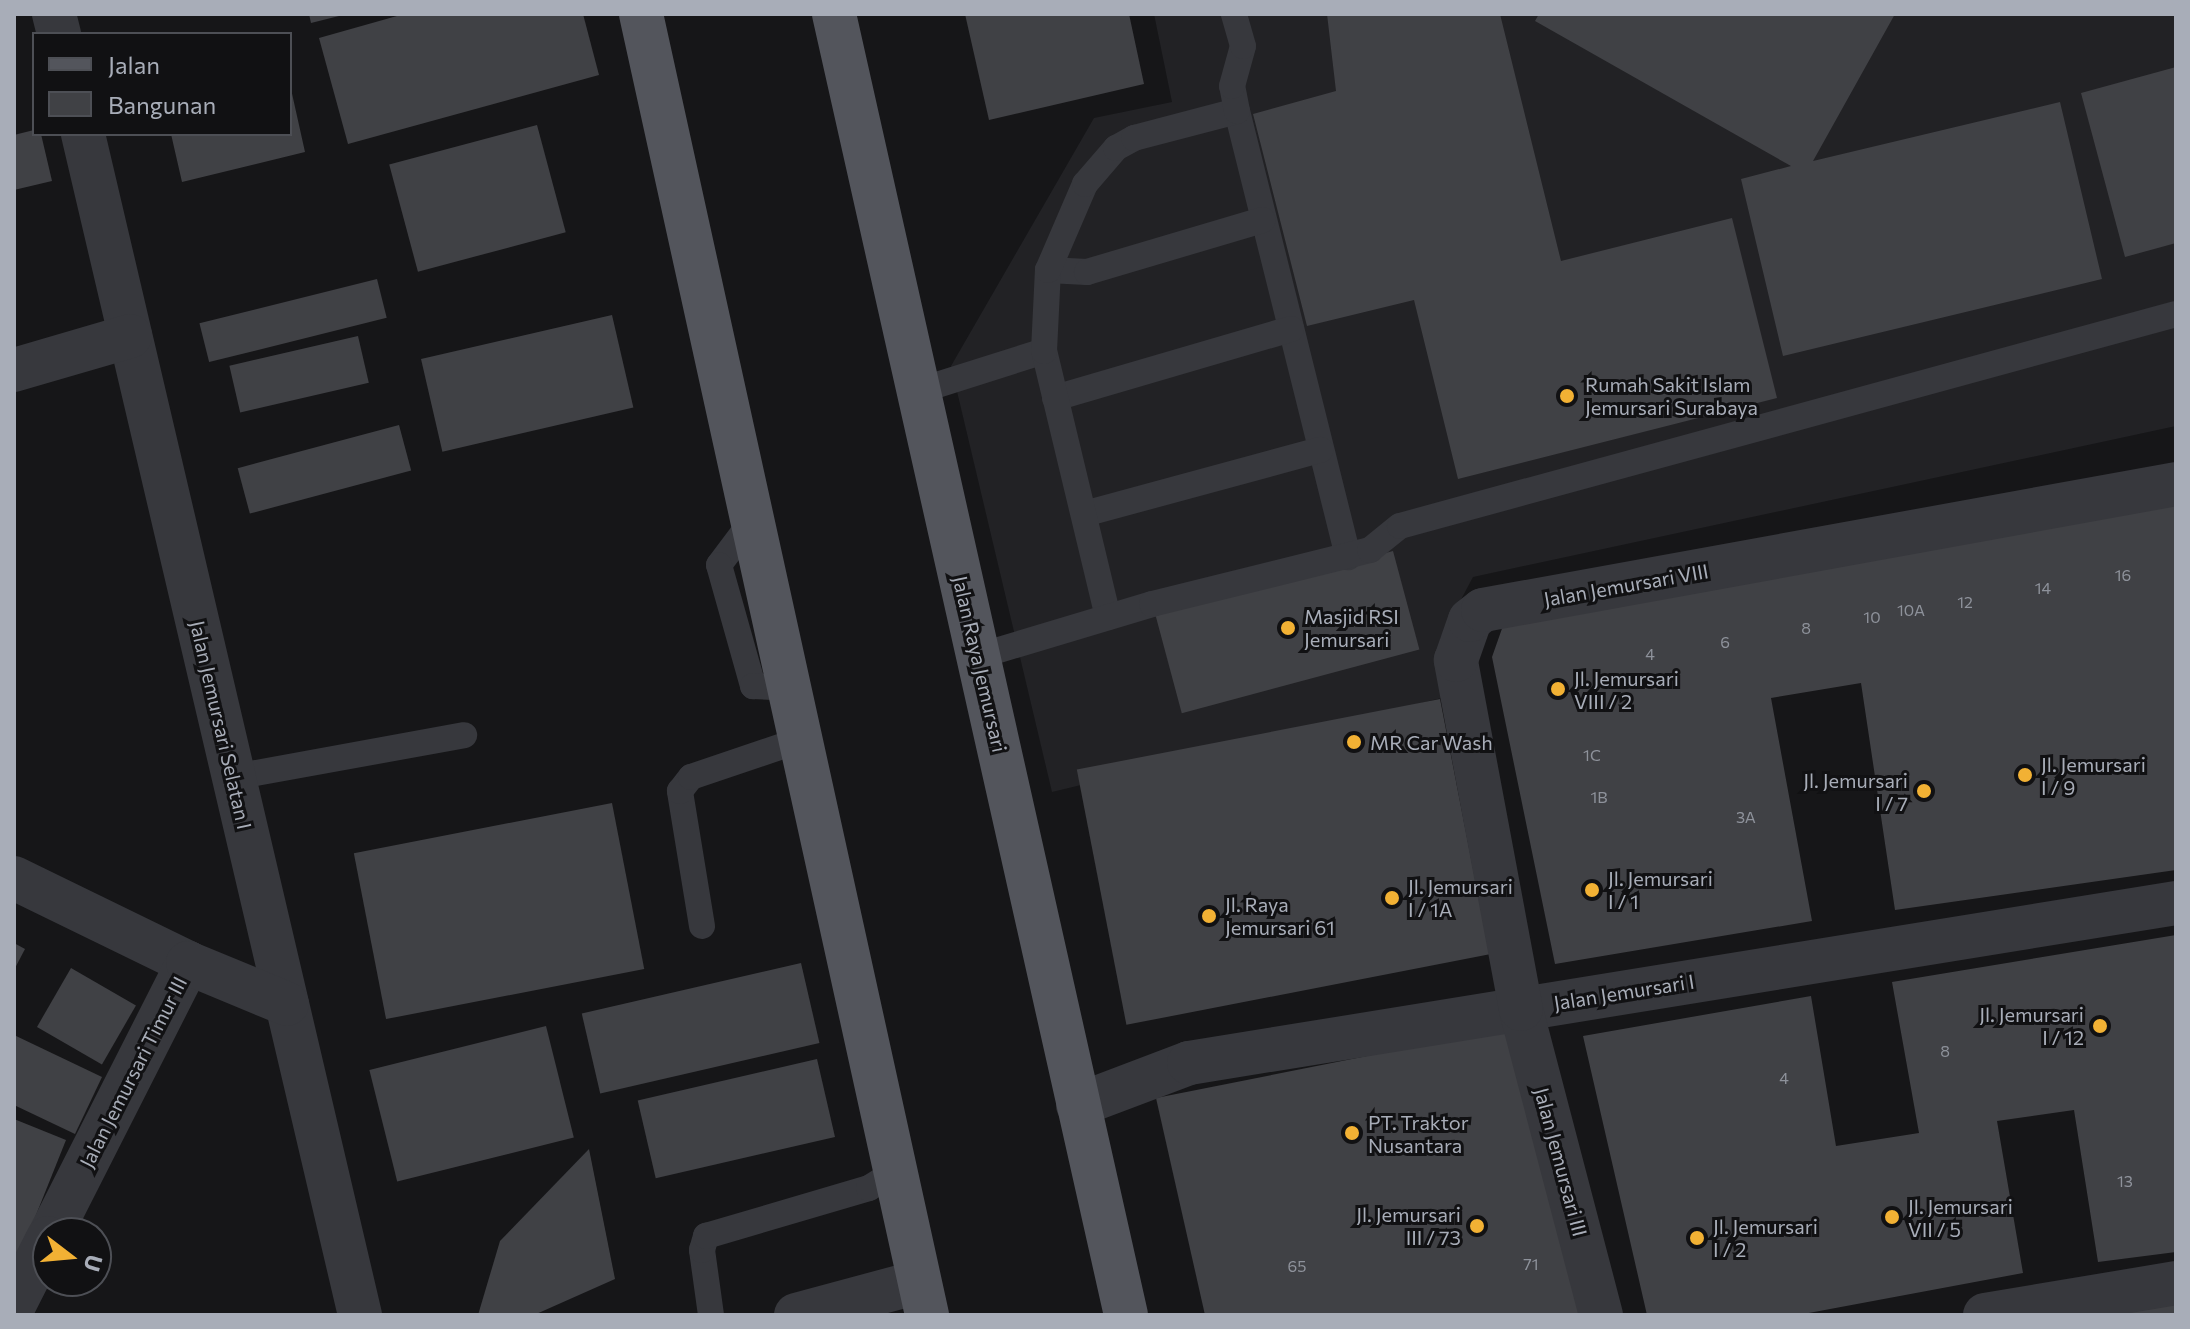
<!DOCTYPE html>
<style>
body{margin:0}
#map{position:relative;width:2190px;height:1329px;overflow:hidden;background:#161618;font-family:Commissioner,sans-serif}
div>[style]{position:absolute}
.built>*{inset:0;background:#222225}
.building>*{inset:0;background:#404145;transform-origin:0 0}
.service>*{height:26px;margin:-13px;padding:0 13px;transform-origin:13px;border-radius:13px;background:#37383d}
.minor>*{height:44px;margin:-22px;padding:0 22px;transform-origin:22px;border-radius:22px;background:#37383d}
.primary>*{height:44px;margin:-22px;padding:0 22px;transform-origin:22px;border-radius:22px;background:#53555c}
.dots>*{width:22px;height:22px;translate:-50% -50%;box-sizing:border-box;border:4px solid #111113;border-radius:50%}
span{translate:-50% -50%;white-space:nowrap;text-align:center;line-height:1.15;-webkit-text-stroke:6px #111113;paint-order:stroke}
.number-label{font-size:16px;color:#8e929b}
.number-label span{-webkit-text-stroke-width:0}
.poi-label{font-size:20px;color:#a8adb8}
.left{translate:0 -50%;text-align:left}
.right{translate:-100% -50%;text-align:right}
.street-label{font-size:20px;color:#a8adb8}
.frame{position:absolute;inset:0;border:16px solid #a8adb8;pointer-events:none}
.legend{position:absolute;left:32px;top:32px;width:260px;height:104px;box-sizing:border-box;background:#111113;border:2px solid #4d4f55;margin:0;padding:10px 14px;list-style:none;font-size:24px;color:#a8adb8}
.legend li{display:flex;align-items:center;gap:16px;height:40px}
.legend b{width:40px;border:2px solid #4d4f55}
.north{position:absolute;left:32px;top:1217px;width:80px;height:80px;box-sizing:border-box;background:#111113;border:2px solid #4d4f55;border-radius:50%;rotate:106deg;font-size:22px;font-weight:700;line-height:32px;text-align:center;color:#a8adb8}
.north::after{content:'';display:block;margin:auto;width:28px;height:36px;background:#f2b134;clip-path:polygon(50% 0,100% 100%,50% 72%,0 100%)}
</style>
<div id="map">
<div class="built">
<div style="clip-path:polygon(1154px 14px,2176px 14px,2176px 426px,1473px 577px,1440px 639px,1450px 696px,1052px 792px,951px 366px,1094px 118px,1172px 102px)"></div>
</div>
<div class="building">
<div style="clip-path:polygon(309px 14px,343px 14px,343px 15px,311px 23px)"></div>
<div style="clip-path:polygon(404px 14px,583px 14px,599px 75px,348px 144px,319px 38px)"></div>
<div style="clip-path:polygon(965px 14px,1129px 14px,1144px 84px,989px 120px)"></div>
<div style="clip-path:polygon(1327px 14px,1500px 14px,1561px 261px,1732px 218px,1777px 398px,1458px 479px,1414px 300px,1307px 326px,1253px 114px,1336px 91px)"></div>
<div style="clip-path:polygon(1539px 14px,1895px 14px,1813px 161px,2060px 102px,2102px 279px,1783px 356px,1741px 179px,1791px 166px,1535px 21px)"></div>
<div style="clip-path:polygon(2176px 67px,2176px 243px,2125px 257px,2081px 93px)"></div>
<div style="clip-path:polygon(291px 89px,305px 152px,182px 182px,171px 134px,290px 134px)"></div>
<div style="left:537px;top:125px;width:111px;height:153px;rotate:75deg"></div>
<div style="clip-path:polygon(34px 130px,41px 134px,52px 181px,14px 190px,14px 135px)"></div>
<div style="left:377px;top:279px;width:40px;height:183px;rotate:76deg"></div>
<div style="left:612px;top:315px;width:95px;height:196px;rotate:77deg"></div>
<div style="left:358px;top:336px;width:48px;height:132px;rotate:77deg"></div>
<div style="left:399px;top:425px;width:47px;height:167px;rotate:75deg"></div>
<div style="clip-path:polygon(2176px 495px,2176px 870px,1895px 910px,1861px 683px,1771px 698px,1812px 921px,1555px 964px,1492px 657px,1505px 620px)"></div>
<div style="left:1393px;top:551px;width:102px;height:246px;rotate:75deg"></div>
<div style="left:1440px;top:699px;width:260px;height:370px;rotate:79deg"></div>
<div style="left:612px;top:803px;width:169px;height:263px;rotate:79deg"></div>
<div style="clip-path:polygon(2176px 935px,2176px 1252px,2098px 1262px,2074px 1110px,1997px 1121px,2023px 1273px,1798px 1315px,1647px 1315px,1583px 1036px,1811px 996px,1836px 1146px,1919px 1133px,1892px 982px)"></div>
<div style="clip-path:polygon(14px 943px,25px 949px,14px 970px)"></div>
<div style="left:801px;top:963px;width:82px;height:225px;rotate:77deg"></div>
<div style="left:71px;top:968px;width:75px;height:68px;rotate:30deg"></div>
<div style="left:546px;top:1026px;width:115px;height:182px;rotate:76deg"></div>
<div style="clip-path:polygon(1513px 1027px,1587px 1315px,1205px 1315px,1156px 1098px)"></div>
<div style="clip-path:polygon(14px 1035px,102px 1077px,75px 1134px,14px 1105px)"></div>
<div style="left:817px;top:1059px;width:80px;height:184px;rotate:77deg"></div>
<div style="clip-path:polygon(14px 1119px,66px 1140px,14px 1270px)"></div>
<div style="clip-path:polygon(589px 1149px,615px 1279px,534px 1315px,478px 1315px,500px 1241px)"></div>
<div style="clip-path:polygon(2176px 1300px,2176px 1315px,2089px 1315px)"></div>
</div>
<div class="service">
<div style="left:1237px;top:111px;width:460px;rotate:76deg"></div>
<div style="left:1048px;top:270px;width:39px;rotate:3deg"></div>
<div style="left:1087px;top:272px;width:183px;rotate:-16.5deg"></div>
<div style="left:918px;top:391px;width:132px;rotate:-17.6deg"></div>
<div style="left:1055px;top:398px;width:246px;rotate:-16.3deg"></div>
<div style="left:1084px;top:514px;width:245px;rotate:-15.2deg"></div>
<div style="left:752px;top:521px;width:55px;rotate:126.9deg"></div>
<div style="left:719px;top:565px;width:126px;rotate:74.3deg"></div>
<div style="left:753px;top:686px;width:36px;rotate:3deg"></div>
<div style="left:1108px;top:617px;width:274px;rotate:-103.5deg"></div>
<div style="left:1044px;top:351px;width:81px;rotate:-87.2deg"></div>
<div style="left:1048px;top:270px;width:94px;rotate:-66.7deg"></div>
<div style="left:1085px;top:184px;width:48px;rotate:-49.3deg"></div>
<div style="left:1116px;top:148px;width:21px;rotate:-29deg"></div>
<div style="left:1134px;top:138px;width:106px;rotate:-14.7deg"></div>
<div style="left:1237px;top:111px;width:25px;rotate:-101deg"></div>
<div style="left:1232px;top:86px;width:41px;rotate:-74.6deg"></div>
<div style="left:1243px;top:46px;width:33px;rotate:-106deg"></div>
<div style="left:979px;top:656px;width:181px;rotate:-16.7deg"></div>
<div style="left:1152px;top:604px;width:225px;rotate:-13.9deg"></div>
<div style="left:1370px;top:550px;width:38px;rotate:-39deg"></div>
<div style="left:1400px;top:526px;width:804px;rotate:-15.28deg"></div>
<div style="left:234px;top:777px;width:234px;rotate:-10.3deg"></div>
<div style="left:702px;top:926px;width:137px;rotate:-99.3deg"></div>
<div style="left:680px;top:791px;width:18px;rotate:-52deg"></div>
<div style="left:691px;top:777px;width:115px;rotate:-18.7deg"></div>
<div style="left:711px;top:1315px;width:66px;rotate:-97.9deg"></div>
<div style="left:702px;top:1250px;width:15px;rotate:-74deg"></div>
<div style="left:706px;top:1236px;width:170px;rotate:-16.4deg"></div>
<div style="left:869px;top:1188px;width:32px;rotate:-32deg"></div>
</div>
<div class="minor">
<div style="left:54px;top:14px;width:21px;rotate:76deg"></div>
<div style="left:83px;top:134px;width:1213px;rotate:76.8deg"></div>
<div style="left:14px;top:370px;width:121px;rotate:-16.3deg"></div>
<div style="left:14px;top:878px;width:194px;rotate:26deg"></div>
<div style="left:1078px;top:1105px;width:119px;rotate:-20.7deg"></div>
<div style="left:1189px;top:1063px;width:1000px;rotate:-9.21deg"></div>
<div style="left:51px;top:1233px;width:303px;rotate:-63.1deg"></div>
<div style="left:188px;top:963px;width:107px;rotate:22.5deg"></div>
<div style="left:14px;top:1305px;width:75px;rotate:-63.1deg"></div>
<div style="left:796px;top:1315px;width:126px;rotate:-15.1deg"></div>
<div style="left:1601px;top:1315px;width:316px;rotate:-104.7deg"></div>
<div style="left:1521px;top:1009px;width:355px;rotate:-100.6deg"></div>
<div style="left:1456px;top:660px;width:42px;rotate:-70.7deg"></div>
<div style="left:1470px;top:620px;width:16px;rotate:-38deg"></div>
<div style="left:1483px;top:610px;width:704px;rotate:-10.3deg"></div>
<div style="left:1985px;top:1315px;width:194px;rotate:-9.5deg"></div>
</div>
<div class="primary">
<div style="left:641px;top:14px;width:1332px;rotate:77.6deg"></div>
<div style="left:834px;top:14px;width:1333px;rotate:77.35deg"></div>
</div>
<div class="dots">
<div style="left:1567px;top:396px;background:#f2b134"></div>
<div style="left:1288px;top:628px;background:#f2b134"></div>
<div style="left:1558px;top:689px;background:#f2b134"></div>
<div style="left:1354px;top:742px;background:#f2b134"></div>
<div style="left:2025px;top:775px;background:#f2b134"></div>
<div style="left:1924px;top:791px;background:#f2b134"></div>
<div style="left:1592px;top:890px;background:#f2b134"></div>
<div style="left:1392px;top:898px;background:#f2b134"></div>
<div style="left:1209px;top:916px;background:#f2b134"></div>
<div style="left:2100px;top:1026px;background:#f2b134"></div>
<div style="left:1352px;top:1133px;background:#f2b134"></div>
<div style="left:1892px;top:1217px;background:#f2b134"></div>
<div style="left:1477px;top:1226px;background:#f2b134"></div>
<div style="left:1697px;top:1238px;background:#f2b134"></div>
</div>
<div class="number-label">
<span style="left:2123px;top:575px">16</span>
<span style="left:2043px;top:588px">14</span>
<span style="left:1965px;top:602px">12</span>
<span style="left:1911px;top:610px">10A</span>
<span style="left:1872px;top:617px">10</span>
<span style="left:1806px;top:628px">8</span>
<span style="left:1725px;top:642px">6</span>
<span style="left:1650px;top:654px">4</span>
<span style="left:1592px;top:755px">1C</span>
<span style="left:1599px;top:797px">1B</span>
<span style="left:1746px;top:817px">3A</span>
<span style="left:1945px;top:1051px">8</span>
<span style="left:1784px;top:1078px">4</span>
<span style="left:2125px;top:1181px">13</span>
<span style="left:1531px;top:1264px">71</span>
<span style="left:1297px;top:1266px">65</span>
</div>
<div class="poi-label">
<span class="left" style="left:1585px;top:396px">Rumah Sakit Islam<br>Jemursari Surabaya</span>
<span class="left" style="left:1304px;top:628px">Masjid RSI<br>Jemursari</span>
<span class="left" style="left:1574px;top:690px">Jl. Jemursari<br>VIII / 2</span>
<span class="left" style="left:1370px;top:742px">MR Car Wash</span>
<span class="left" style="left:2041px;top:776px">Jl. Jemursari<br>I / 9</span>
<span class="right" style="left:1908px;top:792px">Jl. Jemursari<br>I / 7</span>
<span class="left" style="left:1608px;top:890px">Jl. Jemursari<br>I / 1</span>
<span class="left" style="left:1408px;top:898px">Jl. Jemursari<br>I / 1A</span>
<span class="left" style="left:1225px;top:916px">Jl. Raya<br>Jemursari 61</span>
<span class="right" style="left:2084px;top:1026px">Jl. Jemursari<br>I / 12</span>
<span class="left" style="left:1368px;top:1134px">PT. Traktor<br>Nusantara</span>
<span class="left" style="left:1908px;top:1218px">Jl. Jemursari<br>VII / 5</span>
<span class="right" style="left:1461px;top:1226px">Jl. Jemursari<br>III / 73</span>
<span class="left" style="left:1713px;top:1238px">Jl. Jemursari<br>I / 2</span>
</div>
<div class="street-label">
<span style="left:1626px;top:585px;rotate:-10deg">Jalan Jemursari VIII</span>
<span style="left:980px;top:664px;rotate:77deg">Jalan Raya Jemursari</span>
<span style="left:221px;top:725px;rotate:77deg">Jalan Jemursari Selatan I</span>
<span style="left:1624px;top:992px;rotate:-9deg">Jalan Jemursari I</span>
<span style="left:133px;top:1072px;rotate:-63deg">Jalan Jemursari Timur III</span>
<span style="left:1561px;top:1162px;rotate:75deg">Jalan Jemursari III</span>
</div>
<div class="frame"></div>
<ul class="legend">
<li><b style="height:10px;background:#53555c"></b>Jalan</li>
<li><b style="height:22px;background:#404145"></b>Bangunan</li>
</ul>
<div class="north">U</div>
</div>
